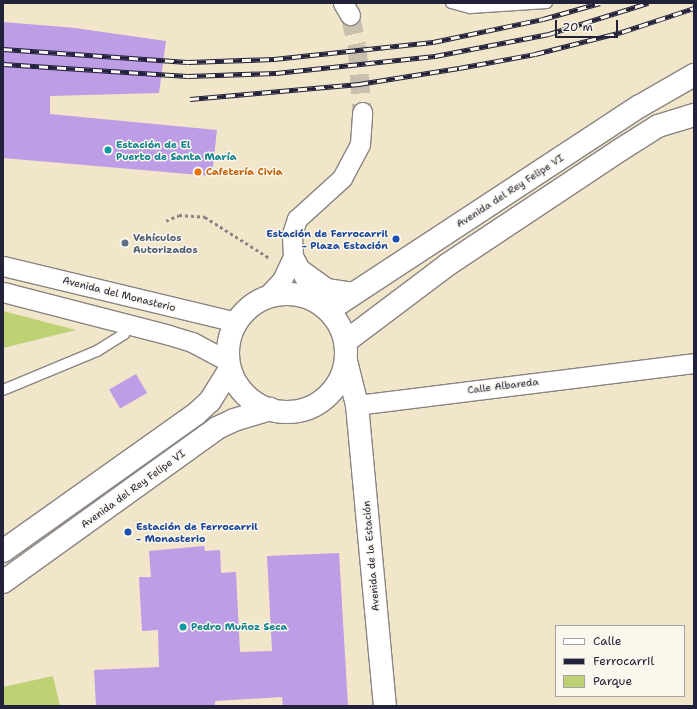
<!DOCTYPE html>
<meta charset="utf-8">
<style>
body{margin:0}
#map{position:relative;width:697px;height:709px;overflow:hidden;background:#f1e6ca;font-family:"Shantell Sans",sans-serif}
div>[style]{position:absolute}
.green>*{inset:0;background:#bfd175}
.building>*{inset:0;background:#bd9de5;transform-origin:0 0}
.street-tunnel>*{height:19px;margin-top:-9.5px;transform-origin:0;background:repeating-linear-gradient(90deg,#c8bfad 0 19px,transparent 0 29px)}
.path>*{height:2.5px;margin-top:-1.25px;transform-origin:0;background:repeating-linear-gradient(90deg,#8a8482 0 3px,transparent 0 6px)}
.roads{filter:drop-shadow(1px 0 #8a8482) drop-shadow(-1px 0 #8a8482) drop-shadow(0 1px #8a8482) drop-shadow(0 -1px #8a8482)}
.lane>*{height:10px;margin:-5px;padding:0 5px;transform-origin:5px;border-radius:5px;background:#fff}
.street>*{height:19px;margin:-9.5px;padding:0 9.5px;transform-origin:9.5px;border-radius:9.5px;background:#fff}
.secondary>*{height:22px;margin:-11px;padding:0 11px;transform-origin:11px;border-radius:11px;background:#fff}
.secondary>.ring{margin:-11px;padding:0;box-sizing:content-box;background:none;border:22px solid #fff;border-radius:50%}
.rail>*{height:4.5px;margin-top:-2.25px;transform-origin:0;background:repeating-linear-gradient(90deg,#fbf7ec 0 9px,#22223b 0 18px);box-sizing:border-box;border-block:1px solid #22223b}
.dots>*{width:11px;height:11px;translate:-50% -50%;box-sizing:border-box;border:2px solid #fbf7ec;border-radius:50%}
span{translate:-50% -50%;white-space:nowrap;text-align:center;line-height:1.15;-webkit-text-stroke:3px #fbf7ec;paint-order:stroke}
.culture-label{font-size:10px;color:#0d838f;font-weight:700}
.left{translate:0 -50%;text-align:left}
.food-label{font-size:10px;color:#c56008;font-weight:700}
.street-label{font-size:10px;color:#22223b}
.transit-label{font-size:10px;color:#164399;font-weight:700}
.right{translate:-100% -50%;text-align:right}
.service-label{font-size:10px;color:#4e5e75;font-weight:700}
.frame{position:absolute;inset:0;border:4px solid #22223b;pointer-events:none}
.legend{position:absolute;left:555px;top:625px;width:130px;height:72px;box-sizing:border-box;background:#fbf7ec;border:1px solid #a4a2a5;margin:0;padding:5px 7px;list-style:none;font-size:12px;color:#22223b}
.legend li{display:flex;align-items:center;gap:8px;height:20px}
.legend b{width:20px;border:1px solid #a4a2a5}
.scale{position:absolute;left:555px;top:20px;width:63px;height:18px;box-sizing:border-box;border:2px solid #22223b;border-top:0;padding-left:5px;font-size:12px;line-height:14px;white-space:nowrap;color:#22223b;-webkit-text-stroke:3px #fbf7ec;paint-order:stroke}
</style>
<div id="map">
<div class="green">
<div style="clip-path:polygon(3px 311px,76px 330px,3px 348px)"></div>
<div style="clip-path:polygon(53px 676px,60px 706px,3px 706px,3px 687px)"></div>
</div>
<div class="building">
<div style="clip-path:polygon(3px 22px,75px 28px,166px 41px,159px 93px,50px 96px,50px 114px,217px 130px,212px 176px,3px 158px)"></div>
<div style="left:136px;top:374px;width:22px;height:31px;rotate:60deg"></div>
<div style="clip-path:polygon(204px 546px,205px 551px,220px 550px,221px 573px,236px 572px,240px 652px,272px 651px,267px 556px,339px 553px,348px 706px,283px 706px,282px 697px,215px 701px,215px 706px,96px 706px,94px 670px,159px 667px,158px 630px,142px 631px,139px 577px,151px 577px,149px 551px)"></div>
</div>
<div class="street-tunnel">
<div style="left:350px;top:15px;width:31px;rotate:77deg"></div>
<div style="left:357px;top:45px;width:67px;rotate:85.7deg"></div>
</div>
<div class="path">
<div style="left:166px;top:221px;width:14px;rotate:-25deg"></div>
<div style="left:179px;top:215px;width:26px;rotate:4deg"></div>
<div style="left:205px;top:217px;width:78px;rotate:32.5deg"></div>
</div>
<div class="roads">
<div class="lane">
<div style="left:451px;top:3px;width:20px;rotate:15deg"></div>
<div style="left:470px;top:8px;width:77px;rotate:-3.7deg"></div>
<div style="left:3px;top:390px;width:102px;rotate:-22.5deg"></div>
<div style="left:97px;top:351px;width:32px;rotate:-32deg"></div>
<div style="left:124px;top:334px;width:10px;rotate:-66deg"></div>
</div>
<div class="street">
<div style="left:343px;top:3px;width:14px;rotate:60deg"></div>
<div style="left:3px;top:266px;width:240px;rotate:13.5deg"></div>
<div style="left:303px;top:271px;width:29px;rotate:36deg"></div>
<div style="left:326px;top:288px;width:29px;rotate:8deg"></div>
<div style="left:3px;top:292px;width:171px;rotate:14.5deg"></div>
<div style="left:169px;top:335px;width:24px;rotate:17deg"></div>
<div style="left:192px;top:342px;width:38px;rotate:28deg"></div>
<div style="left:267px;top:296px;width:22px;rotate:-47deg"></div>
<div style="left:282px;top:280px;width:26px;rotate:-65deg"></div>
<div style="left:317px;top:301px;width:51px;rotate:-118.1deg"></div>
<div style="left:293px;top:256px;width:22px;rotate:-93deg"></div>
<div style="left:292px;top:234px;width:16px;rotate:-72deg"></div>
<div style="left:297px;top:219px;width:61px;rotate:-42.3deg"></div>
<div style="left:342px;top:178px;width:38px;rotate:-62deg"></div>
<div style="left:360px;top:144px;width:32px;rotate:-86deg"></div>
<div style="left:357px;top:405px;width:340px;rotate:-7.1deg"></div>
</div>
<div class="secondary">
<div class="ring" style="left:228px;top:294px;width:96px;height:96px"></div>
<div style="left:329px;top:310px;width:372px;rotate:-33.3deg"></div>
<div style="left:640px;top:106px;width:62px;rotate:-29.9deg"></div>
<div style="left:345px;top:342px;width:128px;rotate:-37deg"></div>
<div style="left:447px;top:265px;width:208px;rotate:-33.6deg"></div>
<div style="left:620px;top:150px;width:45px;rotate:-32.3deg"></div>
<div style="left:658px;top:126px;width:38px;rotate:-17deg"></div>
<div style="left:346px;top:361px;width:45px;rotate:76deg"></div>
<div style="left:357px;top:405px;width:302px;rotate:84.7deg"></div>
<div style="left:3px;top:551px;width:237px;rotate:-35.4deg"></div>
<div style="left:196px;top:414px;width:19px;rotate:-43deg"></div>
<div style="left:210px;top:401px;width:36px;rotate:-58deg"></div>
<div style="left:3px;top:582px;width:264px;rotate:-35.7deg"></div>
<div style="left:217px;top:428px;width:19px;rotate:-25deg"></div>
<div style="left:234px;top:420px;width:38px;rotate:-17deg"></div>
</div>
</div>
<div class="rail">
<div style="left:3px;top:49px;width:185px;rotate:4deg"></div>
<div style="left:188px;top:62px;width:86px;rotate:-2deg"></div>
<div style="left:274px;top:59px;width:160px;rotate:-6.1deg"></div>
<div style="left:433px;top:42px;width:112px;rotate:-11.8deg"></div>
<div style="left:543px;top:19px;width:59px;rotate:-15.7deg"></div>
<div style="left:3px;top:64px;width:185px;rotate:3.7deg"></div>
<div style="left:188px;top:76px;width:88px;rotate:-2deg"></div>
<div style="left:276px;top:73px;width:160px;rotate:-6.1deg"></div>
<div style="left:435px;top:56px;width:116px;rotate:-10.9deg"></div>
<div style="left:549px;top:34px;width:104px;rotate:-17.4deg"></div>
<div style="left:190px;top:99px;width:170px;rotate:-5.1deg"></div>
<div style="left:359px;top:84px;width:101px;rotate:-9.1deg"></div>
<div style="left:459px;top:68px;width:77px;rotate:-10.4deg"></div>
<div style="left:535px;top:54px;width:90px;rotate:-14.2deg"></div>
<div style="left:622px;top:32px;width:76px;rotate:-18.4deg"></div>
</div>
<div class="dots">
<div style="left:108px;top:150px;background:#0f9aa8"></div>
<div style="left:198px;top:172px;background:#e8710a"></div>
<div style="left:396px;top:239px;background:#1a4fb4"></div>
<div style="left:125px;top:243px;background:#5c6f8a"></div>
<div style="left:128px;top:532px;background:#1a4fb4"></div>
<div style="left:183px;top:627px;background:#0f9aa8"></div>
</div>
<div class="culture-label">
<span class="left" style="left:116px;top:150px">Estación de El<br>Puerto de Santa María</span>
<span class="left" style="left:191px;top:627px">Pedro Muñoz Seca</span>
</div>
<div class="food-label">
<span class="left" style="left:206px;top:172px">Cafetería Civia</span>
</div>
<div class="street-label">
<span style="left:510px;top:191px;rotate:-33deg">Avenida del Rey Felipe VI</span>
<span style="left:119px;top:294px;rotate:14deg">Avenida del Monasterio</span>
<span style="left:503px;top:386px;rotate:-7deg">Calle Albareda</span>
<span style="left:133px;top:489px;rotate:-36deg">Avenida del Rey Felipe VI</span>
<span style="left:371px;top:556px;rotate:-95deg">Avenida de la Estación</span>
</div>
<div class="transit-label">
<span class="right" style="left:388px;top:239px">Estación de Ferrocarril<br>- Plaza Estación</span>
<span class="left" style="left:136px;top:532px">Estación de Ferrocarril<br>- Monasterio</span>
</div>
<div class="service-label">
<span class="left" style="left:133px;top:243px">Vehículos<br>Autorizados</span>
</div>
<div class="frame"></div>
<ul class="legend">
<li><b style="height:5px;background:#fff"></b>Calle</li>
<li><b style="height:5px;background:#22223b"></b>Ferrocarril</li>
<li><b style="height:11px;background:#bfd175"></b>Parque</li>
</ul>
<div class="scale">20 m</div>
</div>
